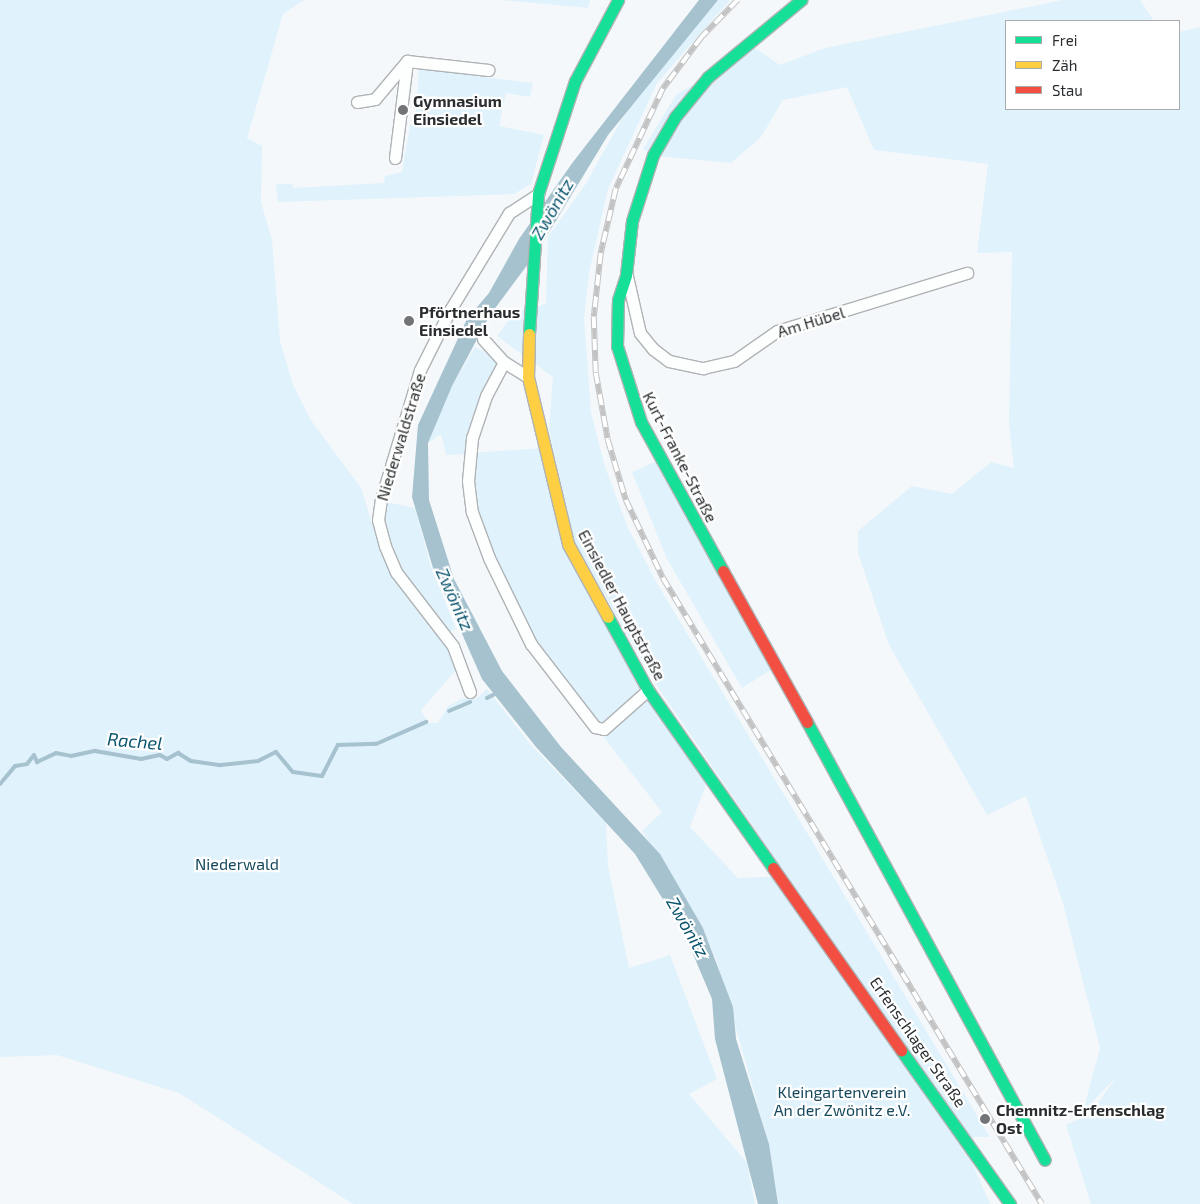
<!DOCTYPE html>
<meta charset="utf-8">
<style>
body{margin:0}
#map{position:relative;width:1200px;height:1204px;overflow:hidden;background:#f4f8fa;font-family:"Exo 2",sans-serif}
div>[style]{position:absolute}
.green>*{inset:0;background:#e0f2fc}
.water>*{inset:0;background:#a6c2cf}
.stream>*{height:4px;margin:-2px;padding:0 2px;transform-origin:2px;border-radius:2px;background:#a6c2cf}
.roads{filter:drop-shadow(1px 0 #afb3b5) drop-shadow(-1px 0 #afb3b5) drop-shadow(0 1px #afb3b5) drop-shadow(0 -1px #afb3b5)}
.street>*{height:11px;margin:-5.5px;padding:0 5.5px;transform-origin:5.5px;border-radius:5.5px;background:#fdfefe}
.fast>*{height:11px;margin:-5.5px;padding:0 5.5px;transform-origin:5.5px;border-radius:5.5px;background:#16e098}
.slow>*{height:11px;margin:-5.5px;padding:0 5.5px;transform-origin:5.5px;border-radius:5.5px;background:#ffcf43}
.jam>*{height:11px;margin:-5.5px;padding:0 5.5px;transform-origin:5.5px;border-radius:5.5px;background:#f24e42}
.rail>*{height:5.5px;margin-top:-2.75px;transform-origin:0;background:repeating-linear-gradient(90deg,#fff 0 11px,#c3c3c4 0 22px);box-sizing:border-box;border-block:1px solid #c3c3c4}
.dots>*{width:14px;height:14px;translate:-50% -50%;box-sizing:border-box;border:2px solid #fff;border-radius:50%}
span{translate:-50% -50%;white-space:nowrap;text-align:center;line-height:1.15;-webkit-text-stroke:4.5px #fff;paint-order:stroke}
.poi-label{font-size:16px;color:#2b2e30;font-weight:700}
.left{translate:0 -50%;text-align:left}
.street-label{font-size:16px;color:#2b2e30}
.park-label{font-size:16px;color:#15485d}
.water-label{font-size:18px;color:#09546e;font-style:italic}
.legend{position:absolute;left:1005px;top:20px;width:175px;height:90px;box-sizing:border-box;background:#fff;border:1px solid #aaabac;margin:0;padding:6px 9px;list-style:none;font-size:15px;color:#2b2e30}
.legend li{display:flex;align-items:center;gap:10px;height:25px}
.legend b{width:25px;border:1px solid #aaabac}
</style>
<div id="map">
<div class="green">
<div style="clip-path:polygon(0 0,304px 0,283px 14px,247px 138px,262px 146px,261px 203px,272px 239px,280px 341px,293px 385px,310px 419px,361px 488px,381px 551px,448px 648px,457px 669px,421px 710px,428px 723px,438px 723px,448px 706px,464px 698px,476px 699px,487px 689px,531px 745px,606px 823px,608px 866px,629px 968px,670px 955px,717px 1079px,689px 1094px,747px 1163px,755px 1204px,353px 1204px,179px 1093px,57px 1055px,0 1057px)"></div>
<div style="clip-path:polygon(502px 0,590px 0,588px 8px)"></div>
<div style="clip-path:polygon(718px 0,730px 0,657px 83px,608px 189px,589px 273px,584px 318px,591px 412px,605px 467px,628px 528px,658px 585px,990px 1137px,974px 1137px,967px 1151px,990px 1204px,778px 1204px,769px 1144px,717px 962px,703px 928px,642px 831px,662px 812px,531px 644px,472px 512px,470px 454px,446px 455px,441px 434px,428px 443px,444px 400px,475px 347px,504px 362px,470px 453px,543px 448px,568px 544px,709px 777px,690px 827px,738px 878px,787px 876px,655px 683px,574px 541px,549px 429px,553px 377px,497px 336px,514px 313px,546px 304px,548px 237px,585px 185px,627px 110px)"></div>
<div style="clip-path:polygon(1063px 0,1140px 0,1154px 21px,1006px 21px,1006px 109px,1179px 109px,1179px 32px,1200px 27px,1200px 1204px,1091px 1204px,1066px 1125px,1090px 1114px,1117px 1076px,1083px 1112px,1100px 1048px,1063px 903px,1026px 796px,987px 815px,889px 645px,858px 553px,858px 531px,912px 486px,952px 494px,991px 462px,1014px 468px,1009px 424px,1012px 252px,977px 253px,988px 164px,874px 150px,847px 87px,783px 100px,761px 137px,731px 163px,657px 156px,643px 149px,676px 95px,755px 48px,780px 65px,825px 48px)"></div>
<div style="clip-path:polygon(419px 69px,533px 83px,530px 97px,506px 93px,499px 126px,544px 135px,531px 184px,514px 194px,278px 202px,276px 184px,292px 184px,293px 188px,384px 183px,385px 176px,402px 172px,410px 125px,415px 125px)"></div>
<div style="clip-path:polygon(655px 462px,771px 670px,742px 688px,667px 559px,632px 472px)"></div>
<div style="clip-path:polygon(386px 502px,415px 508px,430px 564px,456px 629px,446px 633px,398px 565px,384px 528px)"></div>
</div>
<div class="water">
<div style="clip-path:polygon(699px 0,718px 0,608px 135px,537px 252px,490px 315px,452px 386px,428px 443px,429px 500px,454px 579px,502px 671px,561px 747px,660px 854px,703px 928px,733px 1007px,736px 1039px,769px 1144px,778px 1204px,758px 1204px,715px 1039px,712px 999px,685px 935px,635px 854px,536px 747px,482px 679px,433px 568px,412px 497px,418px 425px,467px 319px,489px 293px,519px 239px,573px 162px)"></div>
</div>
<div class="stream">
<div style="left:487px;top:698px;width:13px;rotate:-27deg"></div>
<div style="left:449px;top:711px;width:23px;rotate:-23deg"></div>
<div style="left:0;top:784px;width:23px;rotate:-50deg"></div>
<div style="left:15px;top:766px;width:12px;rotate:-9deg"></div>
<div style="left:27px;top:764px;width:11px;rotate:-52deg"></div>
<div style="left:34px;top:755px;width:8px;rotate:67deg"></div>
<div style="left:37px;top:762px;width:21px;rotate:-25deg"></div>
<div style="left:56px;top:753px;width:15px;rotate:11deg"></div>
<div style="left:71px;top:756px;width:25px;rotate:-12deg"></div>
<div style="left:95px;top:751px;width:47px;rotate:9.9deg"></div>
<div style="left:141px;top:759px;width:19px;rotate:-12deg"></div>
<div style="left:160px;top:755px;width:8px;rotate:30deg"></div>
<div style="left:167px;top:759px;width:13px;rotate:-29deg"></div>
<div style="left:178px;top:753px;width:15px;rotate:32deg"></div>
<div style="left:191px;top:761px;width:30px;rotate:8deg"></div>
<div style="left:221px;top:765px;width:37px;rotate:-6deg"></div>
<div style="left:258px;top:761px;width:20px;rotate:-27deg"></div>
<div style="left:276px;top:752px;width:26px;rotate:50deg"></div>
<div style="left:293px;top:772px;width:29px;rotate:8deg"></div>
<div style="left:322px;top:776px;width:35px;rotate:-63deg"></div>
<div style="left:338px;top:745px;width:38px;rotate:-2deg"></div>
<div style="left:376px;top:744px;width:55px;rotate:-23.7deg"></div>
</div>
<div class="roads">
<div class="street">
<div style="left:357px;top:102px;width:18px;rotate:-9deg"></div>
<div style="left:375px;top:99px;width:50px;rotate:-49.9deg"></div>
<div style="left:407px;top:61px;width:82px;rotate:6.3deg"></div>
<div style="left:395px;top:158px;width:98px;rotate:-82.9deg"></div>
<div style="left:627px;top:276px;width:58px;rotate:77.2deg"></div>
<div style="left:640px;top:333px;width:21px;rotate:51deg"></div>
<div style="left:653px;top:349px;width:20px;rotate:37deg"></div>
<div style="left:669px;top:361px;width:35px;rotate:12deg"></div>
<div style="left:703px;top:368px;width:32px;rotate:-13deg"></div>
<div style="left:734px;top:361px;width:52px;rotate:-34.9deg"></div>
<div style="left:777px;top:331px;width:199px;rotate:-17deg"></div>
<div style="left:483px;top:339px;width:31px;rotate:48deg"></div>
<div style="left:504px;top:362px;width:28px;rotate:32deg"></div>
<div style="left:504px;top:362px;width:38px;rotate:118deg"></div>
<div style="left:486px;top:396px;width:44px;rotate:108.4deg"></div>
<div style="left:472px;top:438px;width:43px;rotate:95.3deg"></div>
<div style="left:468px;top:481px;width:31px;rotate:83deg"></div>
<div style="left:472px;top:512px;width:49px;rotate:69.7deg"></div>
<div style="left:489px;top:558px;width:96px;rotate:64deg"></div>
<div style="left:531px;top:644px;width:105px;rotate:52.4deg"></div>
<div style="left:595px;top:727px;width:9px;rotate:13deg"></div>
<div style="left:604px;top:729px;width:59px;rotate:-41.6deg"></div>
<div style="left:470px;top:692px;width:49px;rotate:-110.3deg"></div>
<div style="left:453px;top:646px;width:93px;rotate:-127.6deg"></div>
<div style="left:396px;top:572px;width:28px;rotate:-113deg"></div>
<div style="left:385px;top:546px;width:27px;rotate:-105deg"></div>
<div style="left:378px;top:520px;width:21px;rotate:-82deg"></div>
<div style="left:381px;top:499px;width:135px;rotate:-73.2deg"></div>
<div style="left:420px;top:370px;width:67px;rotate:-63.4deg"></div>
<div style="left:450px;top:310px;width:114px;rotate:-58.7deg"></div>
<div style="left:509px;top:213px;width:35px;rotate:-33deg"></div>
</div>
<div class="fast">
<div style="left:529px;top:334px;width:140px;rotate:-86.3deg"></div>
<div style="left:538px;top:194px;width:119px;rotate:-71.9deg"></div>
<div style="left:575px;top:81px;width:92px;rotate:-62deg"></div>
<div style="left:723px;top:571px;width:170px;rotate:-118.8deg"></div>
<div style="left:641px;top:422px;width:80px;rotate:-107.5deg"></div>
<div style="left:617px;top:346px;width:46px;rotate:-88.8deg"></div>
<div style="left:618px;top:300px;width:26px;rotate:-72deg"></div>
<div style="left:626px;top:275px;width:54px;rotate:-83.7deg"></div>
<div style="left:632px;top:221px;width:69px;rotate:-72.3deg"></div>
<div style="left:653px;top:155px;width:44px;rotate:-59.9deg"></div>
<div style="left:675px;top:117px;width:52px;rotate:-50.5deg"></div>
<div style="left:708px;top:77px;width:121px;rotate:-39.6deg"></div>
<div style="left:608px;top:617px;width:83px;rotate:61.3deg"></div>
<div style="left:648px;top:690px;width:218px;rotate:54.9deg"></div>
<div style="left:807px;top:722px;width:498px;rotate:61.5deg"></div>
<div style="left:901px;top:1050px;width:189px;rotate:54.7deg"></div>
</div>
<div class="slow">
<div style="left:529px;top:334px;width:43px;rotate:91.3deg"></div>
<div style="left:528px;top:377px;width:172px;rotate:76.5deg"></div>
<div style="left:568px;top:544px;width:83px;rotate:61.3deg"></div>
</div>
<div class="jam">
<div style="left:723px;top:571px;width:173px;rotate:60.9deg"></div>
<div style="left:773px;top:868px;width:223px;rotate:54.9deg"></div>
</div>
</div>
<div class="rail">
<div style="left:738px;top:0;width:52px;rotate:134.2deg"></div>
<div style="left:702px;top:37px;width:65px;rotate:126.9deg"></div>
<div style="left:663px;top:89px;width:110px;rotate:115.2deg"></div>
<div style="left:616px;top:189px;width:66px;rotate:103.2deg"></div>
<div style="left:601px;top:253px;width:64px;rotate:96.2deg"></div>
<div style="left:594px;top:317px;width:56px;rotate:88deg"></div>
<div style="left:596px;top:373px;width:68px;rotate:79.8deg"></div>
<div style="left:608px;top:440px;width:63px;rotate:73.3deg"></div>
<div style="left:626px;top:500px;width:86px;rotate:64.6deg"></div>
<div style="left:663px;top:578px;width:732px;rotate:58.81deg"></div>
</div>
<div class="dots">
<div style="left:403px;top:110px;background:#717577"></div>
<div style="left:409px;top:321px;background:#717577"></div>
<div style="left:985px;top:1119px;background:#717577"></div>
</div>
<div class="poi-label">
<span class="left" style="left:413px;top:110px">Gymnasium<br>Einsiedel</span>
<span class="left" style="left:419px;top:321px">Pförtnerhaus<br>Einsiedel</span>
<span class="left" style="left:996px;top:1119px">Chemnitz-Erfenschlag<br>Ost</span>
</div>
<div class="street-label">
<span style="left:811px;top:322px;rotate:-17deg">Am Hübel</span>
<span style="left:401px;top:437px;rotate:-73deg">Niederwaldstraße</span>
<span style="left:680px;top:457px;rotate:63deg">Kurt-Franke-Straße</span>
<span style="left:622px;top:605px;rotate:62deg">Einsiedler Hauptstraße</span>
<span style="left:918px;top:1042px;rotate:55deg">Erfenschlager Straße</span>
</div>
<div class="park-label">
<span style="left:237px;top:864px">Niederwald</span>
<span style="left:842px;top:1101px">Kleingartenverein<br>An der Zwönitz e.V.</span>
</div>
<div class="water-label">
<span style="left:552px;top:209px;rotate:-60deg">Zwönitz</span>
<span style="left:455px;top:599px;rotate:66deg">Zwönitz</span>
<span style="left:135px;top:741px;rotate:5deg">Rachel</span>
<span style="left:688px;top:927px;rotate:60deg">Zwönitz</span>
</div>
<ul class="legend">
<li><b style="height:6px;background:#16e098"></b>Frei</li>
<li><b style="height:6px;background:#ffcf43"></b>Zäh</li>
<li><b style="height:6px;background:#f24e42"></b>Stau</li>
</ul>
</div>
